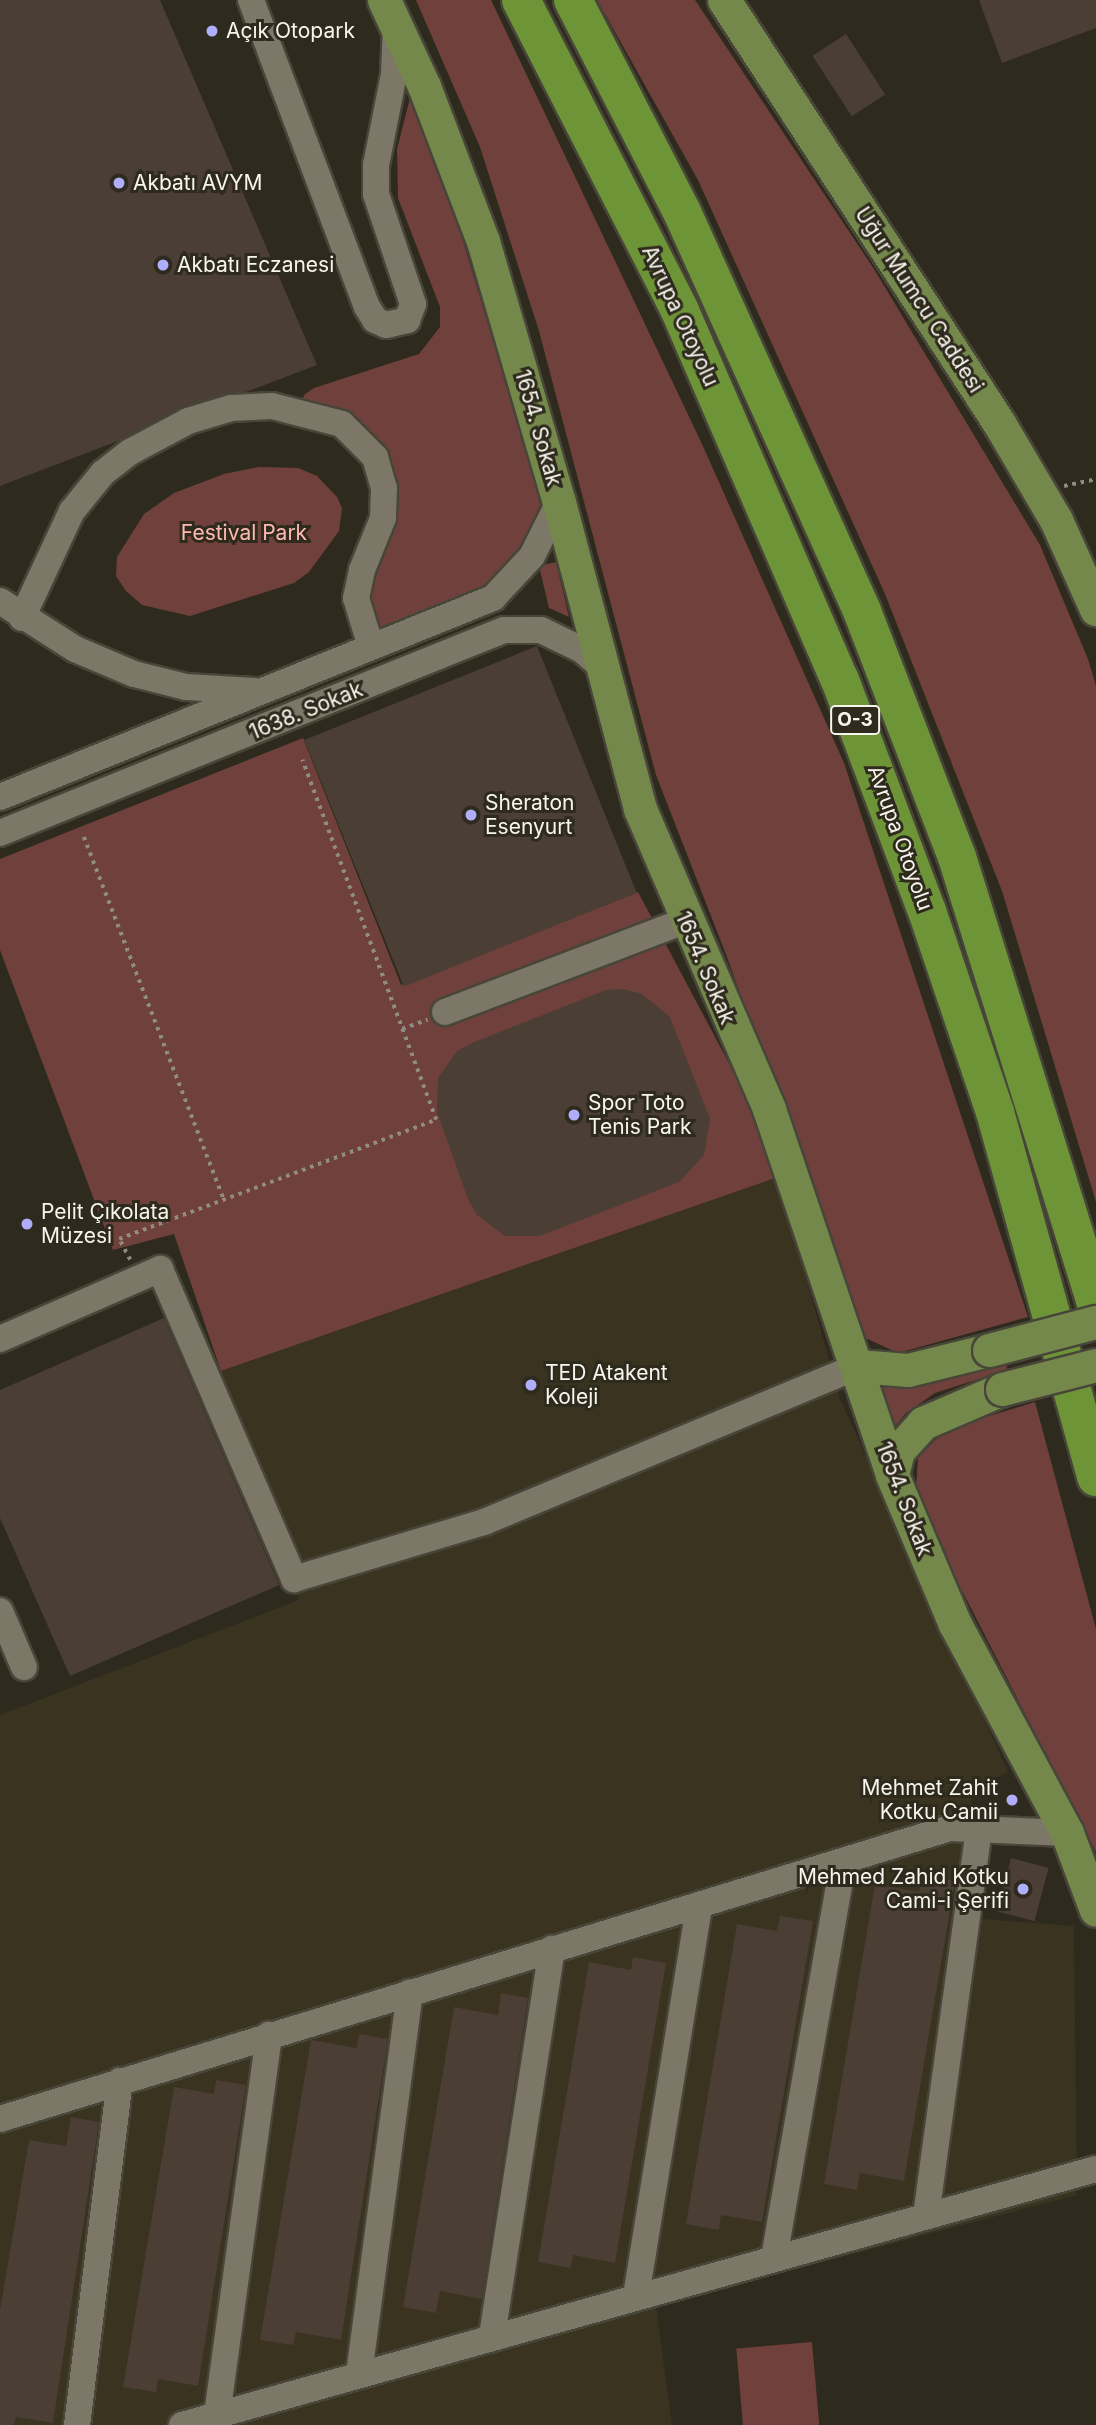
<!DOCTYPE html>
<meta charset="utf-8">
<style>
body{margin:0}
#map{position:relative;width:1096px;height:2425px;overflow:hidden;background:#2e2a1d;font-family:Inter,sans-serif}
div>[style]{position:absolute}
.built>*{inset:0;background:#39331f}
.green>*{inset:0;background:#70403c;transform-origin:0 0}
.building>*{inset:0;background:#4b3e34;transform-origin:0 0}
.path>*{height:3.5px;margin-top:-1.75px;transform-origin:0;background:repeating-linear-gradient(90deg,#8f8c81 0 3.5px,transparent 0 8.5px)}
.roads{filter:drop-shadow(2px 0 #484539) drop-shadow(-2px 0 #484539) drop-shadow(0 2px #484539) drop-shadow(0 -2px #484539)}
.minor>*{height:26px;margin:-13px;padding:0 13px;transform-origin:13px;border-radius:13px;background:#7c7767}
.major>*{height:33px;margin:-16.5px;padding:0 16.5px;transform-origin:16.5px;border-radius:16.5px;background:#74884b}
.highway>*{height:38px;margin:-19px;padding:0 19px;transform-origin:19px;border-radius:19px;background:#6e9438}
.bridges{filter:drop-shadow(2px 0 #484539) drop-shadow(-2px 0 #484539) drop-shadow(0 2px #484539) drop-shadow(0 -2px #484539)}
.major-bridge>*{height:33px;margin:-16.5px;padding:0 16.5px;transform-origin:16.5px;border-radius:16.5px;background:#74884b}
.dots>*{width:19px;height:19px;translate:-50% -50%;box-sizing:border-box;border:4px solid #2e2a1d;border-radius:50%}
span{translate:-50% -50%;white-space:nowrap;text-align:center;line-height:1.15;-webkit-text-stroke:6px #2e2a1d;paint-order:stroke}
.shield-label span{padding:2px 5px;background:#2e2a1d;border:2px solid;border-radius:5px;-webkit-text-stroke-width:0}
.shield-label{font-size:19px;color:#f7f5ec;font-weight:700}
.poi-label{font-size:21px;color:#f7f5ec}
.left{translate:0 -50%;text-align:left}
.right{translate:-100% -50%;text-align:right}
.street-label{font-size:21px;color:#f7f5ec}
.park-label{font-size:21px;color:#ffb9b1}
</style>
<div id="map">
<div class="built">
<div style="clip-path:polygon(778px 1177px,840px 1399px,1008px 1772px,970px 1792px,983px 1919px,1074px 1926px,1077px 2195px,656px 2306px,672px 2425px,0 2425px,0 1715px,299px 1600px,221px 1371px)"></div>
</div>
<div class="green">
<div style="clip-path:polygon(416px 0,491px 0,702px 444px,844px 763px,1028px 1317px,898px 1353px,863px 1337px,727px 957px,656px 775px,539px 331px,480px 147px)"></div>
<div style="clip-path:polygon(597px 0,695px 0,874px 269px,1040px 545px,1088px 659px,1096px 686px,1096px 1202px,1002px 891px,885px 594px,698px 180px)"></div>
<div style="clip-path:polygon(410px 98px,434px 145px,549px 526px,521px 570px,371px 647px,362px 627px,379px 532px,375px 457px,297px 409px,305px 394px,314px 388px,419px 354px,440px 327px,440px 307px,398px 198px,397px 149px)"></div>
<div style="clip-path:polygon(259px 467px,298px 468px,317px 476px,337px 497px,342px 508px,339px 531px,309px 572px,294px 583px,190px 616px,142px 605px,126px 591px,116px 576px,117px 557px,144px 514px,174px 493px,224px 474px)"></div>
<div style="clip-path:polygon(556px 562px,569px 617px,549px 608px,539px 566px)"></div>
<div style="clip-path:polygon(303px 738px,401px 985px,638px 892px,748px 1099px,778px 1177px,221px 1371px,174px 1234px,113px 1250px,0 950px,0 859px)"></div>
<div style="clip-path:polygon(1006px 1357px,1007px 1370px,935px 1393px,906px 1413px,891px 1431px,877px 1389px)"></div>
<div style="clip-path:polygon(1035px 1402px,1096px 1629px,1096px 1852px,955px 1577px,916px 1491px,918px 1458px,946px 1429px)"></div>
<div style="left:812px;top:2342px;width:83px;height:76px;rotate:85deg"></div>
</div>
<div class="building">
<div style="clip-path:polygon(0 0,160px 0,317px 365px,249px 391px,183px 406px,118px 441px,0 486px)"></div>
<div style="clip-path:polygon(979px 0,1096px 0,1096px 28px,1002px 63px)"></div>
<div style="left:846px;top:34px;width:72px;height:40px;rotate:57deg"></div>
<div style="left:537px;top:646px;width:266px;height:251px;rotate:68deg"></div>
<div style="clip-path:polygon(624px 989px,642px 994px,670px 1017px,710px 1119px,704px 1155px,679px 1182px,540px 1236px,505px 1236px,477px 1215px,468px 1199px,437px 1112px,438px 1078px,457px 1051px,472px 1043px,606px 990px)"></div>
<div style="clip-path:polygon(164px 1318px,279px 1585px,70px 1676px,0 1518px,0 1390px)"></div>
<div style="left:1011px;top:1858px;width:39px;height:55px;rotate:15deg"></div>
<div style="clip-path:polygon(922px 1875px,955px 1881px,904px 2181px,860px 2173px,857px 2190px,824px 2184px,875px 1884px,919px 1892px)"></div>
<div style="clip-path:polygon(780px 1916px,813px 1921px,762px 2222px,721px 2215px,719px 2230px,686px 2224px,737px 1924px,777px 1931px)"></div>
<div style="clip-path:polygon(633px 1957px,666px 1963px,615px 2263px,573px 2255px,571px 2268px,538px 2262px,589px 1962px,631px 1970px)"></div>
<div style="clip-path:polygon(501px 1993px,528px 1998px,482px 2299px,440px 2291px,436px 2313px,403px 2307px,454px 2007px,498px 2015px)"></div>
<div style="clip-path:polygon(359px 2034px,388px 2039px,341px 2340px,296px 2332px,293px 2345px,260px 2340px,311px 2040px,357px 2048px)"></div>
<div style="clip-path:polygon(216px 2080px,246px 2085px,198px 2386px,158px 2379px,156px 2392px,123px 2387px,174px 2087px,214px 2094px)"></div>
<div style="clip-path:polygon(71px 2117px,99px 2122px,53px 2423px,16px 2417px,14px 2425px,0 2425px,0 2310px,29px 2140px,66px 2146px)"></div>
</div>
<div class="path">
<div style="left:1064px;top:486px;width:33px;rotate:-12deg"></div>
<div style="left:84px;top:837px;width:388px;rotate:68.9deg"></div>
<div style="left:402px;top:1029px;width:27px;rotate:-20deg"></div>
<div style="left:130px;top:1260px;width:24px;rotate:-118deg"></div>
<div style="left:119px;top:1239px;width:339px;rotate:-20.6deg"></div>
<div style="left:436px;top:1120px;width:384px;rotate:-110.4deg"></div>
</div>
<div class="roads">
<div class="minor">
<div style="left:251px;top:0;width:328px;rotate:69.3deg"></div>
<div style="left:367px;top:307px;width:15px;rotate:58deg"></div>
<div style="left:375px;top:320px;width:12px;rotate:24deg"></div>
<div style="left:386px;top:325px;width:22px;rotate:-13deg"></div>
<div style="left:407px;top:320px;width:17px;rotate:-69deg"></div>
<div style="left:413px;top:304px;width:116px;rotate:-108.6deg"></div>
<div style="left:376px;top:194px;width:29px;rotate:-90deg"></div>
<div style="left:376px;top:165px;width:93px;rotate:-78.8deg"></div>
<div style="left:394px;top:74px;width:49px;rotate:-87.7deg"></div>
<div style="left:0;top:601px;width:89px;rotate:32.6deg"></div>
<div style="left:75px;top:649px;width:64px;rotate:23deg"></div>
<div style="left:134px;top:674px;width:54px;rotate:14deg"></div>
<div style="left:186px;top:687px;width:69px;rotate:3.3deg"></div>
<div style="left:22px;top:618px;width:118px;rotate:-65deg"></div>
<div style="left:72px;top:511px;width:49px;rotate:-50.8deg"></div>
<div style="left:103px;top:473px;width:34px;rotate:-38deg"></div>
<div style="left:130px;top:452px;width:66px;rotate:-28.1deg"></div>
<div style="left:188px;top:421px;width:45px;rotate:-16.8deg"></div>
<div style="left:231px;top:408px;width:41px;rotate:-2.8deg"></div>
<div style="left:272px;top:406px;width:72px;rotate:14.4deg"></div>
<div style="left:342px;top:424px;width:47px;rotate:45deg"></div>
<div style="left:375px;top:457px;width:32px;rotate:74deg"></div>
<div style="left:384px;top:488px;width:30px;rotate:92deg"></div>
<div style="left:383px;top:518px;width:56px;rotate:112deg"></div>
<div style="left:362px;top:570px;width:29px;rotate:102deg"></div>
<div style="left:356px;top:598px;width:51px;rotate:73deg"></div>
<div style="left:0;top:797px;width:532px;rotate:-21.98deg"></div>
<div style="left:493px;top:598px;width:57px;rotate:-47.1deg"></div>
<div style="left:532px;top:556px;width:60px;rotate:-63.4deg"></div>
<div style="left:0;top:833px;width:543px;rotate:-21.94deg"></div>
<div style="left:504px;top:630px;width:37px"></div>
<div style="left:541px;top:630px;width:46px;rotate:26deg"></div>
<div style="left:582px;top:650px;width:32px;rotate:41deg"></div>
<div style="left:445px;top:1012px;width:257px;rotate:-20.8deg"></div>
<div style="left:0;top:1339px;width:175px;rotate:-23.6deg"></div>
<div style="left:160px;top:1269px;width:338px;rotate:66.6deg"></div>
<div style="left:294px;top:1579px;width:198px;rotate:-16.7deg"></div>
<div style="left:484px;top:1522px;width:405px;rotate:-22.6deg"></div>
<div style="left:0;top:1611px;width:61px;rotate:66.8deg"></div>
<div style="left:0;top:2119px;width:994px;rotate:-17.03deg"></div>
<div style="left:950px;top:1828px;width:117px;rotate:2.4deg"></div>
<div style="left:926px;top:2216px;width:393px;rotate:-82.2deg"></div>
<div style="left:774px;top:2258px;width:403px;rotate:-80.1deg"></div>
<div style="left:636px;top:2296px;width:396px;rotate:-80.8deg"></div>
<div style="left:492px;top:2336px;width:392px;rotate:-81.2deg"></div>
<div style="left:359px;top:2374px;width:385px;rotate:-82.4deg"></div>
<div style="left:217px;top:2415px;width:384px;rotate:-82.2deg"></div>
<div style="left:77px;top:2425px;width:347px;rotate:-82.9deg"></div>
<div style="left:182px;top:2425px;width:949px;rotate:-15.65deg"></div>
</div>
<div class="major">
<div style="left:384px;top:0;width:95px;rotate:65.1deg"></div>
<div style="left:424px;top:86px;width:166px;rotate:69.2deg"></div>
<div style="left:483px;top:241px;width:272px;rotate:73.8deg"></div>
<div style="left:559px;top:502px;width:318px;rotate:75.2deg"></div>
<div style="left:640px;top:809px;width:327px;rotate:66.7deg"></div>
<div style="left:769px;top:1109px;width:386px;rotate:71.4deg"></div>
<div style="left:892px;top:1475px;width:162px;rotate:67.1deg"></div>
<div style="left:955px;top:1624px;width:237px;rotate:61.8deg"></div>
<div style="left:1067px;top:1833px;width:82px;rotate:69.4deg"></div>
<div style="left:724px;top:0;width:505px;rotate:56.97deg"></div>
<div style="left:999px;top:423px;width:113px;rotate:59.6deg"></div>
<div style="left:1056px;top:520px;width:98px;rotate:65.8deg"></div>
<div style="left:858px;top:1366px;width:50px;rotate:4.6deg"></div>
<div style="left:908px;top:1370px;width:83px;rotate:-13.9deg"></div>
<div style="left:892px;top:1475px;width:25px;rotate:-76deg"></div>
<div style="left:898px;top:1451px;width:38px;rotate:-48deg"></div>
<div style="left:923px;top:1423px;width:86px;rotate:-23.3deg"></div>
</div>
<div class="highway">
<div style="left:521px;top:0;width:349px;rotate:62.9deg"></div>
<div style="left:680px;top:311px;width:402px;rotate:66.6deg"></div>
<div style="left:840px;top:680px;width:247px;rotate:69.4deg"></div>
<div style="left:927px;top:911px;width:212px;rotate:71.3deg"></div>
<div style="left:995px;top:1112px;width:379px;rotate:74.5deg"></div>
<div style="left:573px;top:0;width:238px;rotate:62.8deg"></div>
<div style="left:682px;top:212px;width:438px;rotate:65.7deg"></div>
<div style="left:862px;top:611px;width:264px;rotate:68.9deg"></div>
<div style="left:957px;top:857px;width:467px;rotate:72.7deg"></div>
</div>
</div>
<div class="bridges">
<div class="major-bridge">
<div style="left:989px;top:1350px;width:111px;rotate:-14.7deg"></div>
<div style="left:1002px;top:1389px;width:97px;rotate:-14.3deg"></div>
</div>
</div>
<div class="dots">
<div style="left:212px;top:31px;background:#afaefa"></div>
<div style="left:119px;top:183px;background:#afaefa"></div>
<div style="left:163px;top:265px;background:#afaefa"></div>
<div style="left:471px;top:815px;background:#afaefa"></div>
<div style="left:574px;top:1115px;background:#afaefa"></div>
<div style="left:27px;top:1224px;background:#afaefa"></div>
<div style="left:531px;top:1385px;background:#afaefa"></div>
<div style="left:1012px;top:1800px;background:#afaefa"></div>
<div style="left:1023px;top:1889px;background:#afaefa"></div>
</div>
<div class="shield-label">
<span style="left:855px;top:720px">O-3</span>
</div>
<div class="poi-label">
<span class="left" style="left:226px;top:31px">Açık Otopark</span>
<span class="left" style="left:133px;top:183px">Akbatı AVYM</span>
<span class="left" style="left:177px;top:265px">Akbatı Eczanesi</span>
<span class="left" style="left:485px;top:815px">Sheraton<br>Esenyurt</span>
<span class="left" style="left:588px;top:1115px">Spor Toto<br>Tenis Park</span>
<span class="left" style="left:41px;top:1224px">Pelit Çıkolata<br>Müzesi</span>
<span class="left" style="left:545px;top:1385px">TED Atakent<br>Koleji</span>
<span class="right" style="left:998px;top:1800px">Mehmet Zahit<br>Kotku Camii</span>
<span class="right" style="left:1009px;top:1889px">Mehmed Zahid Kotku<br>Cami-i Şerifi</span>
</div>
<div class="street-label">
<span style="left:919px;top:300px;rotate:57deg">Uğur Mumcu Caddesi</span>
<span style="left:680px;top:316px;rotate:65deg">Avrupa Otoyolu</span>
<span style="left:538px;top:428px;rotate:74deg">1654. Sokak</span>
<span style="left:306px;top:711px;rotate:-22deg">1638. Sokak</span>
<span style="left:900px;top:838px;rotate:70deg">Avrupa Otoyolu</span>
<span style="left:705px;top:968px;rotate:67deg">1654. Sokak</span>
<span style="left:904px;top:1499px;rotate:69deg">1654. Sokak</span>
</div>
<div class="park-label">
<span style="left:244px;top:533px">Festival Park</span>
</div>
</div>
